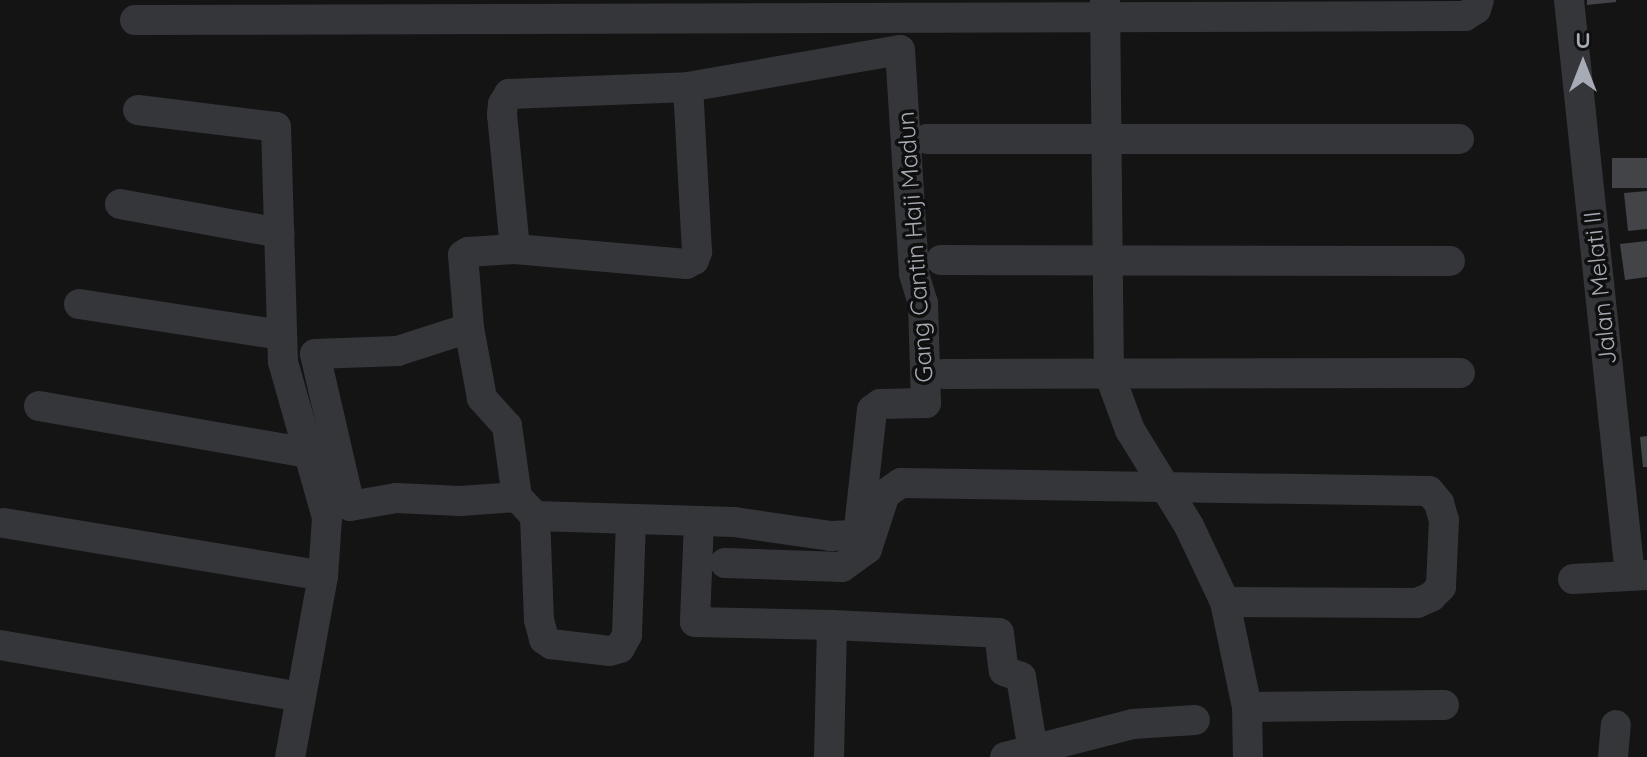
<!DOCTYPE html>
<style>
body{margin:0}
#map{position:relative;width:1647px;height:757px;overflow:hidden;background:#141415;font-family:Quicksand,sans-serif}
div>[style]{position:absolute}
.building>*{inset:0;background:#434448;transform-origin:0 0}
.street>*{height:30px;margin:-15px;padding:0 15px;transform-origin:15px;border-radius:15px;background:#35363a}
span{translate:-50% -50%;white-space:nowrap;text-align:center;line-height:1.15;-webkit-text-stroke:7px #0f0f10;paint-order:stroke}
.street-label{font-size:24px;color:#a7abb5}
.north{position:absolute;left:1543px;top:24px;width:80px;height:80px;-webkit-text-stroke:6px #0f0f10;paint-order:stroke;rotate:0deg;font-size:22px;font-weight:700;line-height:32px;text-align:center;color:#a7abb5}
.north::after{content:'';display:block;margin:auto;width:28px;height:36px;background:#a7abb5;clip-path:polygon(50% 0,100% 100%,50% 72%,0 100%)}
</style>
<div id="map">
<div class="building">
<div style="clip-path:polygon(1587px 0,1616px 0,1616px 2px,1587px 5px)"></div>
<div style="left:1647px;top:158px;width:30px;height:35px;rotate:90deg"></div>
<div style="clip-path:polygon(1647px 191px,1647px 229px,1628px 231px,1624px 193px)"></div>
<div style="clip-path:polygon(1647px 241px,1647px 277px,1625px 280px,1620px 244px)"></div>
<div style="clip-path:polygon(1647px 436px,1647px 467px,1643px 467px,1640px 437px)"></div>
</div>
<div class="street">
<div style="left:1105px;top:0;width:373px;rotate:89.4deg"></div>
<div style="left:1109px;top:373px;width:61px;rotate:69.8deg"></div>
<div style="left:1130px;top:430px;width:113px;rotate:58.4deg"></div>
<div style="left:1189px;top:526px;width:84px;rotate:64.7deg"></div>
<div style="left:1225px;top:602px;width:107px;rotate:78.2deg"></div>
<div style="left:1247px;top:707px;width:50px;rotate:88.9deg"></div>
<div style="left:1569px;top:0;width:579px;rotate:83.95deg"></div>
<div style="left:135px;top:20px;width:1330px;rotate:-0.17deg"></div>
<div style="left:1465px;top:16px;width:13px;rotate:-32deg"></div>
<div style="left:1476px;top:9px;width:9px;rotate:-72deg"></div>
<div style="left:138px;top:110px;width:139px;rotate:7deg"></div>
<div style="left:276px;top:127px;width:235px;rotate:88.3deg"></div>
<div style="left:283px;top:362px;width:162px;rotate:74.2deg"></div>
<div style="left:327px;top:518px;width:58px;rotate:93.9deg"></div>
<div style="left:323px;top:576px;width:184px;rotate:100.3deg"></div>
<div style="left:927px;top:139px;width:532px"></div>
<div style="left:120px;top:204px;width:162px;rotate:10.3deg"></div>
<div style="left:515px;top:249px;width:135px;rotate:-95.5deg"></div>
<div style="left:502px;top:115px;width:11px;rotate:-85deg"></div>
<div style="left:503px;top:104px;width:12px;rotate:-59deg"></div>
<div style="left:509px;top:94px;width:179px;rotate:-2.2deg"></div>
<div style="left:941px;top:260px;width:509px;rotate:0.11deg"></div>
<div style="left:79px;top:304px;width:205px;rotate:8.7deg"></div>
<div style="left:469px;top:328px;width:73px;rotate:-94.7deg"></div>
<div style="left:463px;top:255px;width:6px;rotate:-31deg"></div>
<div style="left:468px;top:252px;width:47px;rotate:-3.7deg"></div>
<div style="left:515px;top:249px;width:172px;rotate:5deg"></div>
<div style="left:686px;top:264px;width:9px;rotate:-27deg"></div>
<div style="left:694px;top:260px;width:9px;rotate:-69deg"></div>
<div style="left:697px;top:252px;width:165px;rotate:-93.1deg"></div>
<div style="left:688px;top:87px;width:215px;rotate:-9.9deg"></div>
<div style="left:900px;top:50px;width:224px;rotate:86.4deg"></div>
<div style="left:914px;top:274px;width:30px;rotate:73deg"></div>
<div style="left:923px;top:303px;width:100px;rotate:88.3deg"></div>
<div style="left:926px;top:403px;width:46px;rotate:178.8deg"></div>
<div style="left:880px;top:404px;width:10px;rotate:143deg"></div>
<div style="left:872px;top:410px;width:118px;rotate:96.3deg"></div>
<div style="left:859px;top:527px;width:11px;rotate:131deg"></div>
<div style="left:852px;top:535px;width:21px;rotate:177deg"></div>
<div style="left:831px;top:536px;width:98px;rotate:-171.8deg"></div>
<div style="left:734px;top:522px;width:199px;rotate:-178.3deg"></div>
<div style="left:535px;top:516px;width:26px;rotate:-133deg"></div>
<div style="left:517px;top:497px;width:72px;rotate:-98deg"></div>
<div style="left:507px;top:426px;width:38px;rotate:-132deg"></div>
<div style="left:482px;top:398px;width:71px;rotate:-100.5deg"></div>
<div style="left:469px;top:328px;width:75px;rotate:162.1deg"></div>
<div style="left:398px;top:351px;width:83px;rotate:177.9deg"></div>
<div style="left:315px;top:354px;width:156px;rotate:77deg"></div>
<div style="left:350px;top:506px;width:47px;rotate:-9.9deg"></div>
<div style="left:396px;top:498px;width:64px;rotate:2.7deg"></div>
<div style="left:460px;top:501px;width:57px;rotate:-4deg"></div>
<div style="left:944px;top:374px;width:516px;rotate:-0.11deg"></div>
<div style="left:39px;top:406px;width:274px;rotate:9.9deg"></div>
<div style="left:535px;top:516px;width:104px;rotate:87.8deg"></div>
<div style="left:539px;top:620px;width:20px;rotate:75deg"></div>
<div style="left:544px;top:639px;width:9px;rotate:36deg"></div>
<div style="left:551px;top:644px;width:59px;rotate:6.8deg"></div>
<div style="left:610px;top:651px;width:10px;rotate:-17deg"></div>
<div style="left:620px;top:648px;width:15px;rotate:-62deg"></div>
<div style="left:627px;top:635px;width:116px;rotate:-88deg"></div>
<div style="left:699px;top:521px;width:101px;rotate:92.3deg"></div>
<div style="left:695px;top:622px;width:137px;rotate:1.3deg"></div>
<div style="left:832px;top:625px;width:132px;rotate:91.3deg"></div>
<div style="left:4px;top:523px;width:323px;rotate:9.4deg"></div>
<div style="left:725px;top:563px;width:117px;rotate:2deg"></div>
<div style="left:842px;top:567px;width:31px;rotate:-36deg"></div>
<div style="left:867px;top:549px;width:58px;rotate:-71.9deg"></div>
<div style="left:885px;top:494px;width:19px;rotate:-35deg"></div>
<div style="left:901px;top:483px;width:528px;rotate:0.87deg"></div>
<div style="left:1429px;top:491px;width:16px;rotate:50deg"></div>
<div style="left:1439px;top:503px;width:18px;rotate:74deg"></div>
<div style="left:1444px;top:520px;width:67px;rotate:92.6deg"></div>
<div style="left:1441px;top:587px;width:14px;rotate:135deg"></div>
<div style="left:1431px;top:597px;width:15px;rotate:157deg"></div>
<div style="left:1417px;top:603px;width:192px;rotate:-179.7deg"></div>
<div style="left:1573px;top:579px;width:74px;rotate:-3.1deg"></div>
<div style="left:832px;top:625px;width:167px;rotate:2.7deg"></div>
<div style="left:999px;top:633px;width:38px;rotate:83deg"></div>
<div style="left:1004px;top:671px;width:18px;rotate:19deg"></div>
<div style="left:1021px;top:677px;width:75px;rotate:80.8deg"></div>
<div style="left:0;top:645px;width:305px;rotate:9.8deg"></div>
<div style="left:1247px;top:707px;width:197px;rotate:-0.6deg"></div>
<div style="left:1005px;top:757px;width:132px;rotate:-14.5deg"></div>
<div style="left:1133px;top:724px;width:62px;rotate:-3.7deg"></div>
<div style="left:1613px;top:757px;width:32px;rotate:-85deg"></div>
</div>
<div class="street-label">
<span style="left:915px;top:247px;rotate:-94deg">Gang Cantin Haji Madun</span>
<span style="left:1600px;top:288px;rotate:-96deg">Jalan Melati II</span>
</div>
<div class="north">U</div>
</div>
